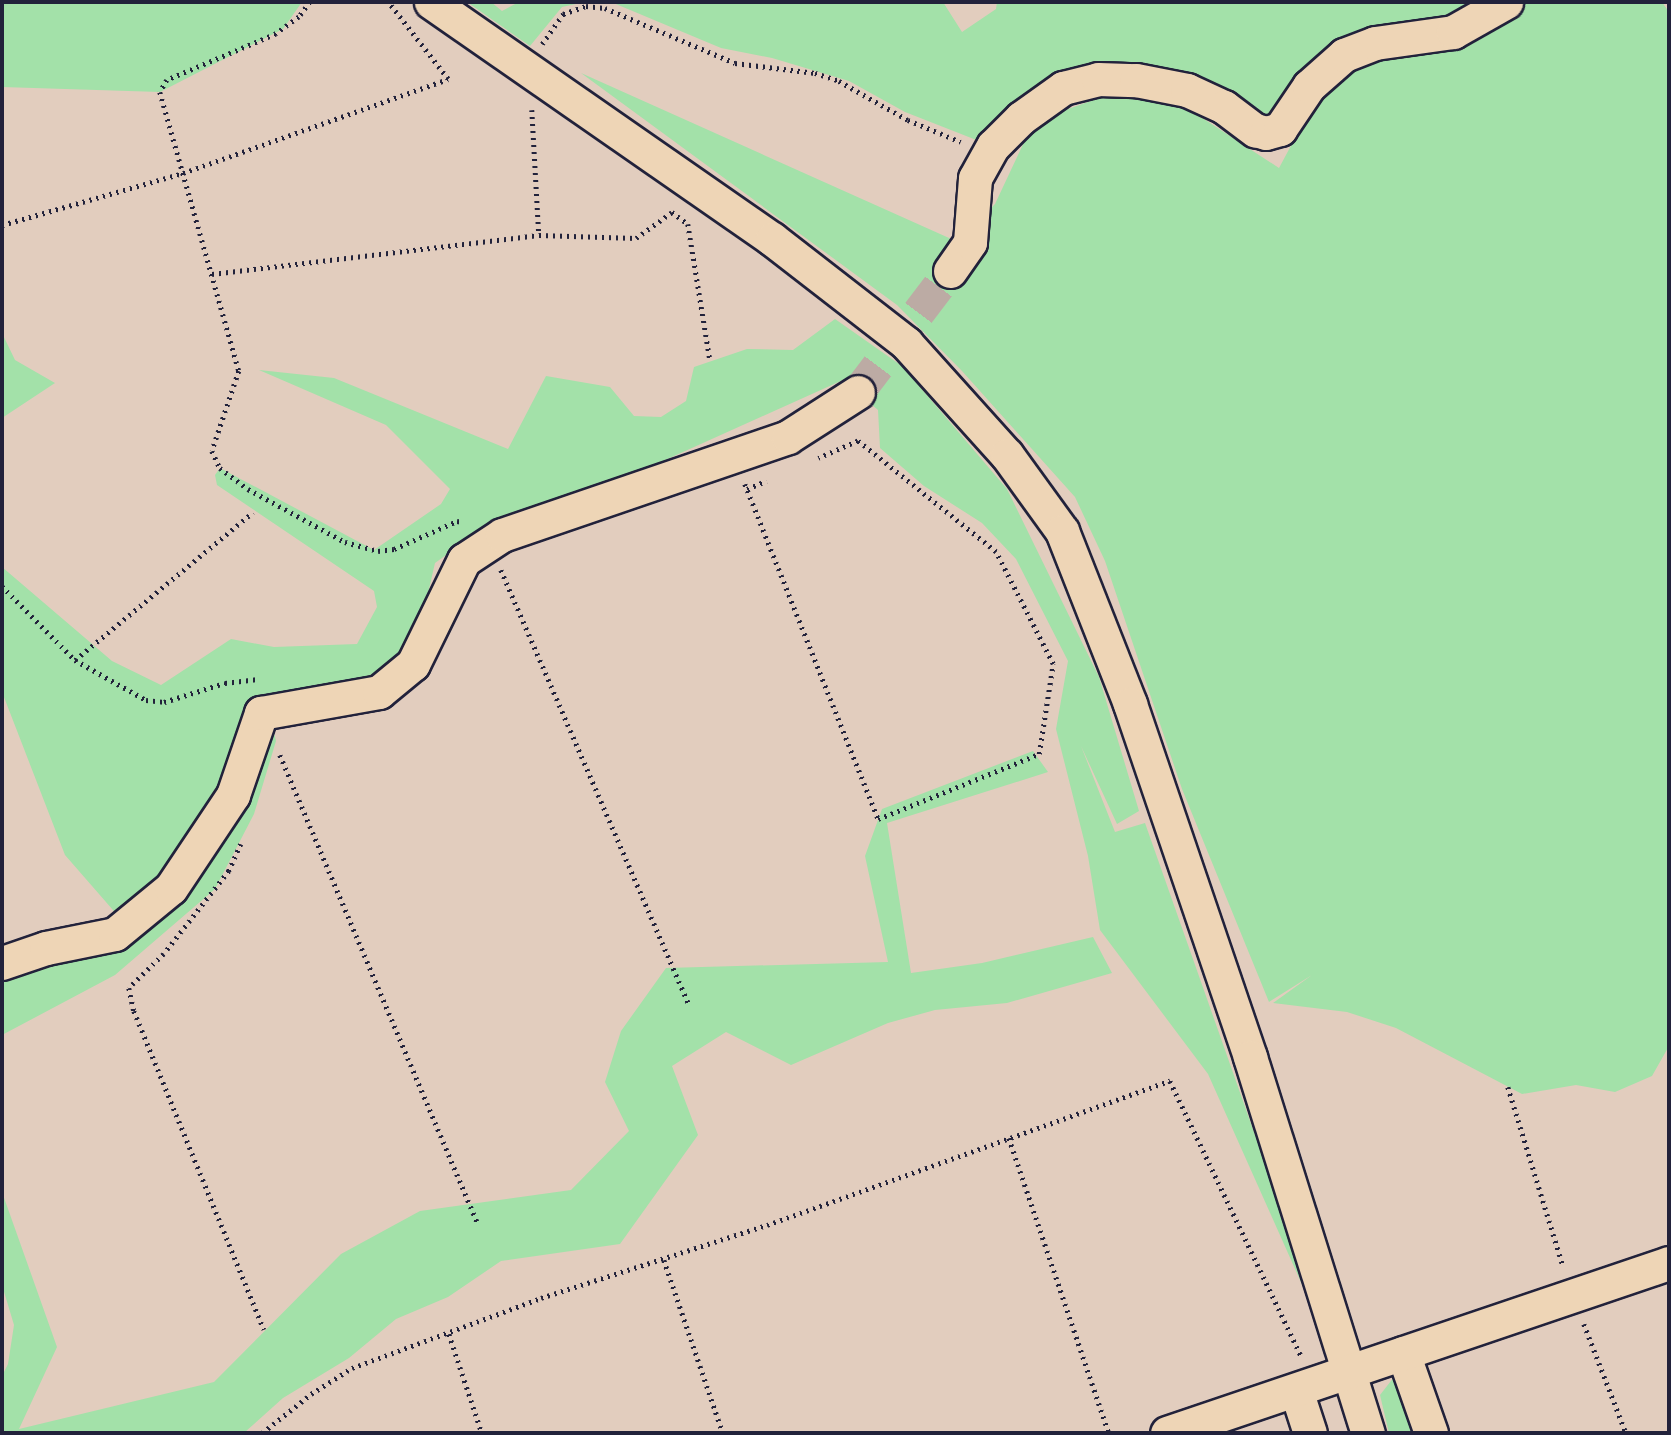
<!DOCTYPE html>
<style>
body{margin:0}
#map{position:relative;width:1671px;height:1435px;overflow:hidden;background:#e2cdbe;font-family:Sriracha,sans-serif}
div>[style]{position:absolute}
.green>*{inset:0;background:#a3e1a9}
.minor-tunnel>*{height:33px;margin-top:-16.5px;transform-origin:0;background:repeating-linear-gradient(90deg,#bcaba4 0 33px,transparent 0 50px)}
.path>*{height:4.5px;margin-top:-2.25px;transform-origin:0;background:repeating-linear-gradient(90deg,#22223b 0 2px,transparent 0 7px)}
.roads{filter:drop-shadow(2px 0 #22223b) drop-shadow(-2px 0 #22223b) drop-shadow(0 2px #22223b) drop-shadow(0 -2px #22223b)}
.minor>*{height:33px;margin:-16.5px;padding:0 16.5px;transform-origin:16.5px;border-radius:16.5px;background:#eed5b6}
span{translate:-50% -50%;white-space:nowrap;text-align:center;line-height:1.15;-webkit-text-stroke:5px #eed5b6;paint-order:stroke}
.frame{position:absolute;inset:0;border:4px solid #22223b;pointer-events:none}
</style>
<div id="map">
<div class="green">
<div style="clip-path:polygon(2px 2px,302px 2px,283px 29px,160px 92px,2px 87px)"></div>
<div style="clip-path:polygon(467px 2px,491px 2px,502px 11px,519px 2px,585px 2px,562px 7px,530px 46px)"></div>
<div style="clip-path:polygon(611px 2px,943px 2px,962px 32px,996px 9px,997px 2px,1489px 2px,1450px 23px,1360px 40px,1271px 120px,1096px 70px,984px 143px,905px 112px,849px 81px,772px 58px,721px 48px)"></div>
<div style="clip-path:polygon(1518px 2px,1662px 2px,1669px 12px,1669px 1046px,1652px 1076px,1615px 1092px,1576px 1085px,1522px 1094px,1396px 1028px,1347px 1012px,1273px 1003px,1312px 975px,1269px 1002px,1182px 789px,1105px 561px,1075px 497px,962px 371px,897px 305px,581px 73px,958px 242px,995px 204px,1034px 121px,1105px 96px,1181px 104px,1279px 168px,1322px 88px,1374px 57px)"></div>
<div style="clip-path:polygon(835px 319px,902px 366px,1007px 489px,1099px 677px,1139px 811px,1117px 824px,1081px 746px,1115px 832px,1145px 823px,1329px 1345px,1208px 1074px,1100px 930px,1088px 856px,1056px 729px,1068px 661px,1016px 559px,982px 523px,924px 486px,880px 448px,878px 410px,843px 380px,581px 498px,467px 540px,435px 563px,414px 654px,379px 692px,269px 712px,276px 741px,254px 814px,215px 889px,115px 975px,2px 1035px,2px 963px,126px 925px,65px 855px,2px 692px,2px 567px,112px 661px,161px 685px,231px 639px,274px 647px,357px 644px,377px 607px,374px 591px,217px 485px,215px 475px,220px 468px,374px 550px,441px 504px,450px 489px,386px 425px,259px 370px,334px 378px,508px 449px,546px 376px,610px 387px,634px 416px,661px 417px,686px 401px,694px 367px,747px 349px,793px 350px)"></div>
<div style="clip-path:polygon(2px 333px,15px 360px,55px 383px,2px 418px)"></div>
<div style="clip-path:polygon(1033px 751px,1048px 772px,887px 823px,911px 973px,982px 963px,1093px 937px,1112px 973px,1007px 1003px,935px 1010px,888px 1023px,791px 1065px,726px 1032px,672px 1066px,698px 1135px,620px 1244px,501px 1261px,448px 1297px,396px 1319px,349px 1358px,283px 1398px,245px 1432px,2px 1433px,2px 1376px,8px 1364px,14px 1325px,2px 1285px,2px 1192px,57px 1347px,19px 1429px,214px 1382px,341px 1254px,420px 1211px,571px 1190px,629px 1131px,605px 1082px,621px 1031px,666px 968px,888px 962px,865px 856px,882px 809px)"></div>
<div style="clip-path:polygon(1394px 1377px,1424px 1433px,1389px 1433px,1380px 1395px)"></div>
</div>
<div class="minor-tunnel">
<div style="left:858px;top:392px;width:152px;rotate:-52.8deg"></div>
</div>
<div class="path">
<div style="left:310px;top:2px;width:19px;rotate:126deg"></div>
<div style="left:299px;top:17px;width:29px;rotate:144deg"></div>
<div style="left:276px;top:34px;width:118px;rotate:157.1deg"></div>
<div style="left:167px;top:80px;width:14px;rotate:120deg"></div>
<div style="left:160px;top:92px;width:290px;rotate:74.2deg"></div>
<div style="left:239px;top:371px;width:84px;rotate:108.6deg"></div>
<div style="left:212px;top:451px;width:19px;rotate:65deg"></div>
<div style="left:220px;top:468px;width:35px;rotate:37deg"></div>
<div style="left:248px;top:489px;width:111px;rotate:28.7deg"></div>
<div style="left:345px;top:542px;width:34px;rotate:15deg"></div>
<div style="left:378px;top:551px;width:16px;rotate:-7deg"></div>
<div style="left:394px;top:549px;width:69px;rotate:-24deg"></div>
<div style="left:457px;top:521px;width:6px;rotate:9deg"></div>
<div style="left:542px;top:44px;width:37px;rotate:-55deg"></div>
<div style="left:563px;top:14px;width:24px;rotate:-19deg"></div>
<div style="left:586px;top:6px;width:19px;rotate:6deg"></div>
<div style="left:605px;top:8px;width:141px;rotate:22.9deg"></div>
<div style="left:735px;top:63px;width:81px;rotate:7.1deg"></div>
<div style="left:815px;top:73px;width:25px;rotate:18deg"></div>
<div style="left:839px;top:81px;width:79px;rotate:29.5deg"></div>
<div style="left:908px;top:120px;width:57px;rotate:22.5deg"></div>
<div style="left:532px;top:110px;width:125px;rotate:86.8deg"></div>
<div style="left:2px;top:225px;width:188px;rotate:-16deg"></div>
<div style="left:183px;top:173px;width:281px;rotate:-19.5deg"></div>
<div style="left:448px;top:79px;width:98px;rotate:-127.9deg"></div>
<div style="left:212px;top:274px;width:329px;rotate:-6.8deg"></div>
<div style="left:539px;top:235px;width:97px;rotate:1.8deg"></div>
<div style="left:636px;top:238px;width:44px;rotate:-35.8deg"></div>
<div style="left:672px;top:212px;width:20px;rotate:37deg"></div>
<div style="left:688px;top:224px;width:138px;rotate:80.8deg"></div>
<div style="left:745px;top:484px;width:360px;rotate:68.3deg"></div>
<div style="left:878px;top:819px;width:174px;rotate:-22deg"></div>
<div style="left:1039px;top:754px;width:91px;rotate:-81.2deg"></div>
<div style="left:1053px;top:664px;width:126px;rotate:-117deg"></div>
<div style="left:996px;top:552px;width:177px;rotate:-141.2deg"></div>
<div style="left:858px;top:441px;width:43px;rotate:156.4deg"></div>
<div style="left:747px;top:489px;width:21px;rotate:-23deg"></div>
<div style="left:501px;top:570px;width:472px;rotate:66.6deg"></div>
<div style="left:2px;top:586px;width:104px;rotate:45.4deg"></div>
<div style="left:75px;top:660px;width:81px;rotate:29.4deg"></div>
<div style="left:146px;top:700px;width:18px;rotate:6deg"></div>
<div style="left:164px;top:702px;width:64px;rotate:-17.3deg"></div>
<div style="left:225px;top:683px;width:32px;rotate:-7deg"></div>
<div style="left:75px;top:660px;width:231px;rotate:-39.7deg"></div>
<div style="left:280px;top:755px;width:509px;rotate:67.11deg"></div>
<div style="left:241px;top:844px;width:30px;rotate:114deg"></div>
<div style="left:229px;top:871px;width:105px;rotate:128.1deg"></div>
<div style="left:164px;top:954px;width:49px;rotate:135.8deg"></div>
<div style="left:129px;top:988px;width:24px;rotate:78deg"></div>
<div style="left:134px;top:1011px;width:344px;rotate:67.8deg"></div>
<div style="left:1508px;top:1087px;width:187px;rotate:72.9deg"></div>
<div style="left:1009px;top:1138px;width:311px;rotate:71.3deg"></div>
<div style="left:664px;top:1260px;width:183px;rotate:71.2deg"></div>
<div style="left:1584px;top:1324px;width:117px;rotate:68.9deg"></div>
<div style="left:449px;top:1334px;width:104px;rotate:71.6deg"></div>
<div style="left:262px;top:1433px;width:63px;rotate:-38.5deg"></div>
<div style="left:311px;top:1394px;width:49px;rotate:-32.4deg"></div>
<div style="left:352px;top:1368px;width:202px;rotate:-20.3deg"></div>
<div style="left:541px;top:1298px;width:237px;rotate:-17.9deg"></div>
<div style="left:767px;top:1225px;width:428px;rotate:-19.7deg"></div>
<div style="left:1170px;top:1081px;width:305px;rotate:64.5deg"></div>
</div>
<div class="roads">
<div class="minor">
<div style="left:431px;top:2px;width:415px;rotate:34.8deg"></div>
<div style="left:772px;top:239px;width:170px;rotate:37.8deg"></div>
<div style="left:906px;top:343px;width:151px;rotate:48deg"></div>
<div style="left:1007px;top:455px;width:94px;rotate:54.1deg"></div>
<div style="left:1062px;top:531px;width:186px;rotate:68.5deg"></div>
<div style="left:1130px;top:704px;width:373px;rotate:71.2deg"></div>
<div style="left:1250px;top:1057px;width:394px;rotate:72.6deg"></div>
<div style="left:950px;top:271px;width:35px;rotate:-55deg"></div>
<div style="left:970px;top:242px;width:64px;rotate:-85.5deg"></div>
<div style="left:975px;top:178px;width:37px;rotate:-61deg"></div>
<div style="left:993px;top:146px;width:40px;rotate:-45deg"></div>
<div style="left:1021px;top:118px;width:52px;rotate:-35.5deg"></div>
<div style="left:1063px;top:88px;width:36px;rotate:-14deg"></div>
<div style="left:1098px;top:79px;width:38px;rotate:2deg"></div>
<div style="left:1136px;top:80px;width:52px;rotate:11.1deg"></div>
<div style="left:1187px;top:90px;width:41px;rotate:24.7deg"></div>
<div style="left:1224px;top:107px;width:39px;rotate:37deg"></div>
<div style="left:1255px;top:130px;width:11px;rotate:15deg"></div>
<div style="left:1266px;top:133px;width:15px;rotate:-16deg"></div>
<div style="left:1280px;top:129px;width:52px;rotate:-56deg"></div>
<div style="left:1309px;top:86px;width:47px;rotate:-41.5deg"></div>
<div style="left:1344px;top:55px;width:33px;rotate:-21deg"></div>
<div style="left:1375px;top:43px;width:79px;rotate:-8deg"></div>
<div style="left:1453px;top:32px;width:61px;rotate:-29.5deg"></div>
<div style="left:2px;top:963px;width:46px;rotate:-18.8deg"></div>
<div style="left:46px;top:948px;width:70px;rotate:-11.5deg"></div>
<div style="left:115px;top:934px;width:72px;rotate:-39.4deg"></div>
<div style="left:171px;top:888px;width:112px;rotate:-56.3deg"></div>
<div style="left:233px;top:795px;width:87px;rotate:-71.1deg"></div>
<div style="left:261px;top:713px;width:120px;rotate:-10.1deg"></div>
<div style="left:379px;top:692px;width:44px;rotate:-39.5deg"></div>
<div style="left:413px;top:664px;width:116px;rotate:-63.9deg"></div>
<div style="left:464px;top:560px;width:45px;rotate:-33.3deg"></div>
<div style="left:502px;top:535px;width:302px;rotate:-18.9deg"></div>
<div style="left:788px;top:437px;width:83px;rotate:-32.7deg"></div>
<div style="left:1403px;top:1353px;width:85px;rotate:70.7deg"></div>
<div style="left:1296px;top:1390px;width:45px;rotate:72deg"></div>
<div style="left:1167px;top:1433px;width:530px;rotate:-18.71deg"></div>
</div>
</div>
<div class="frame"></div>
</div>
